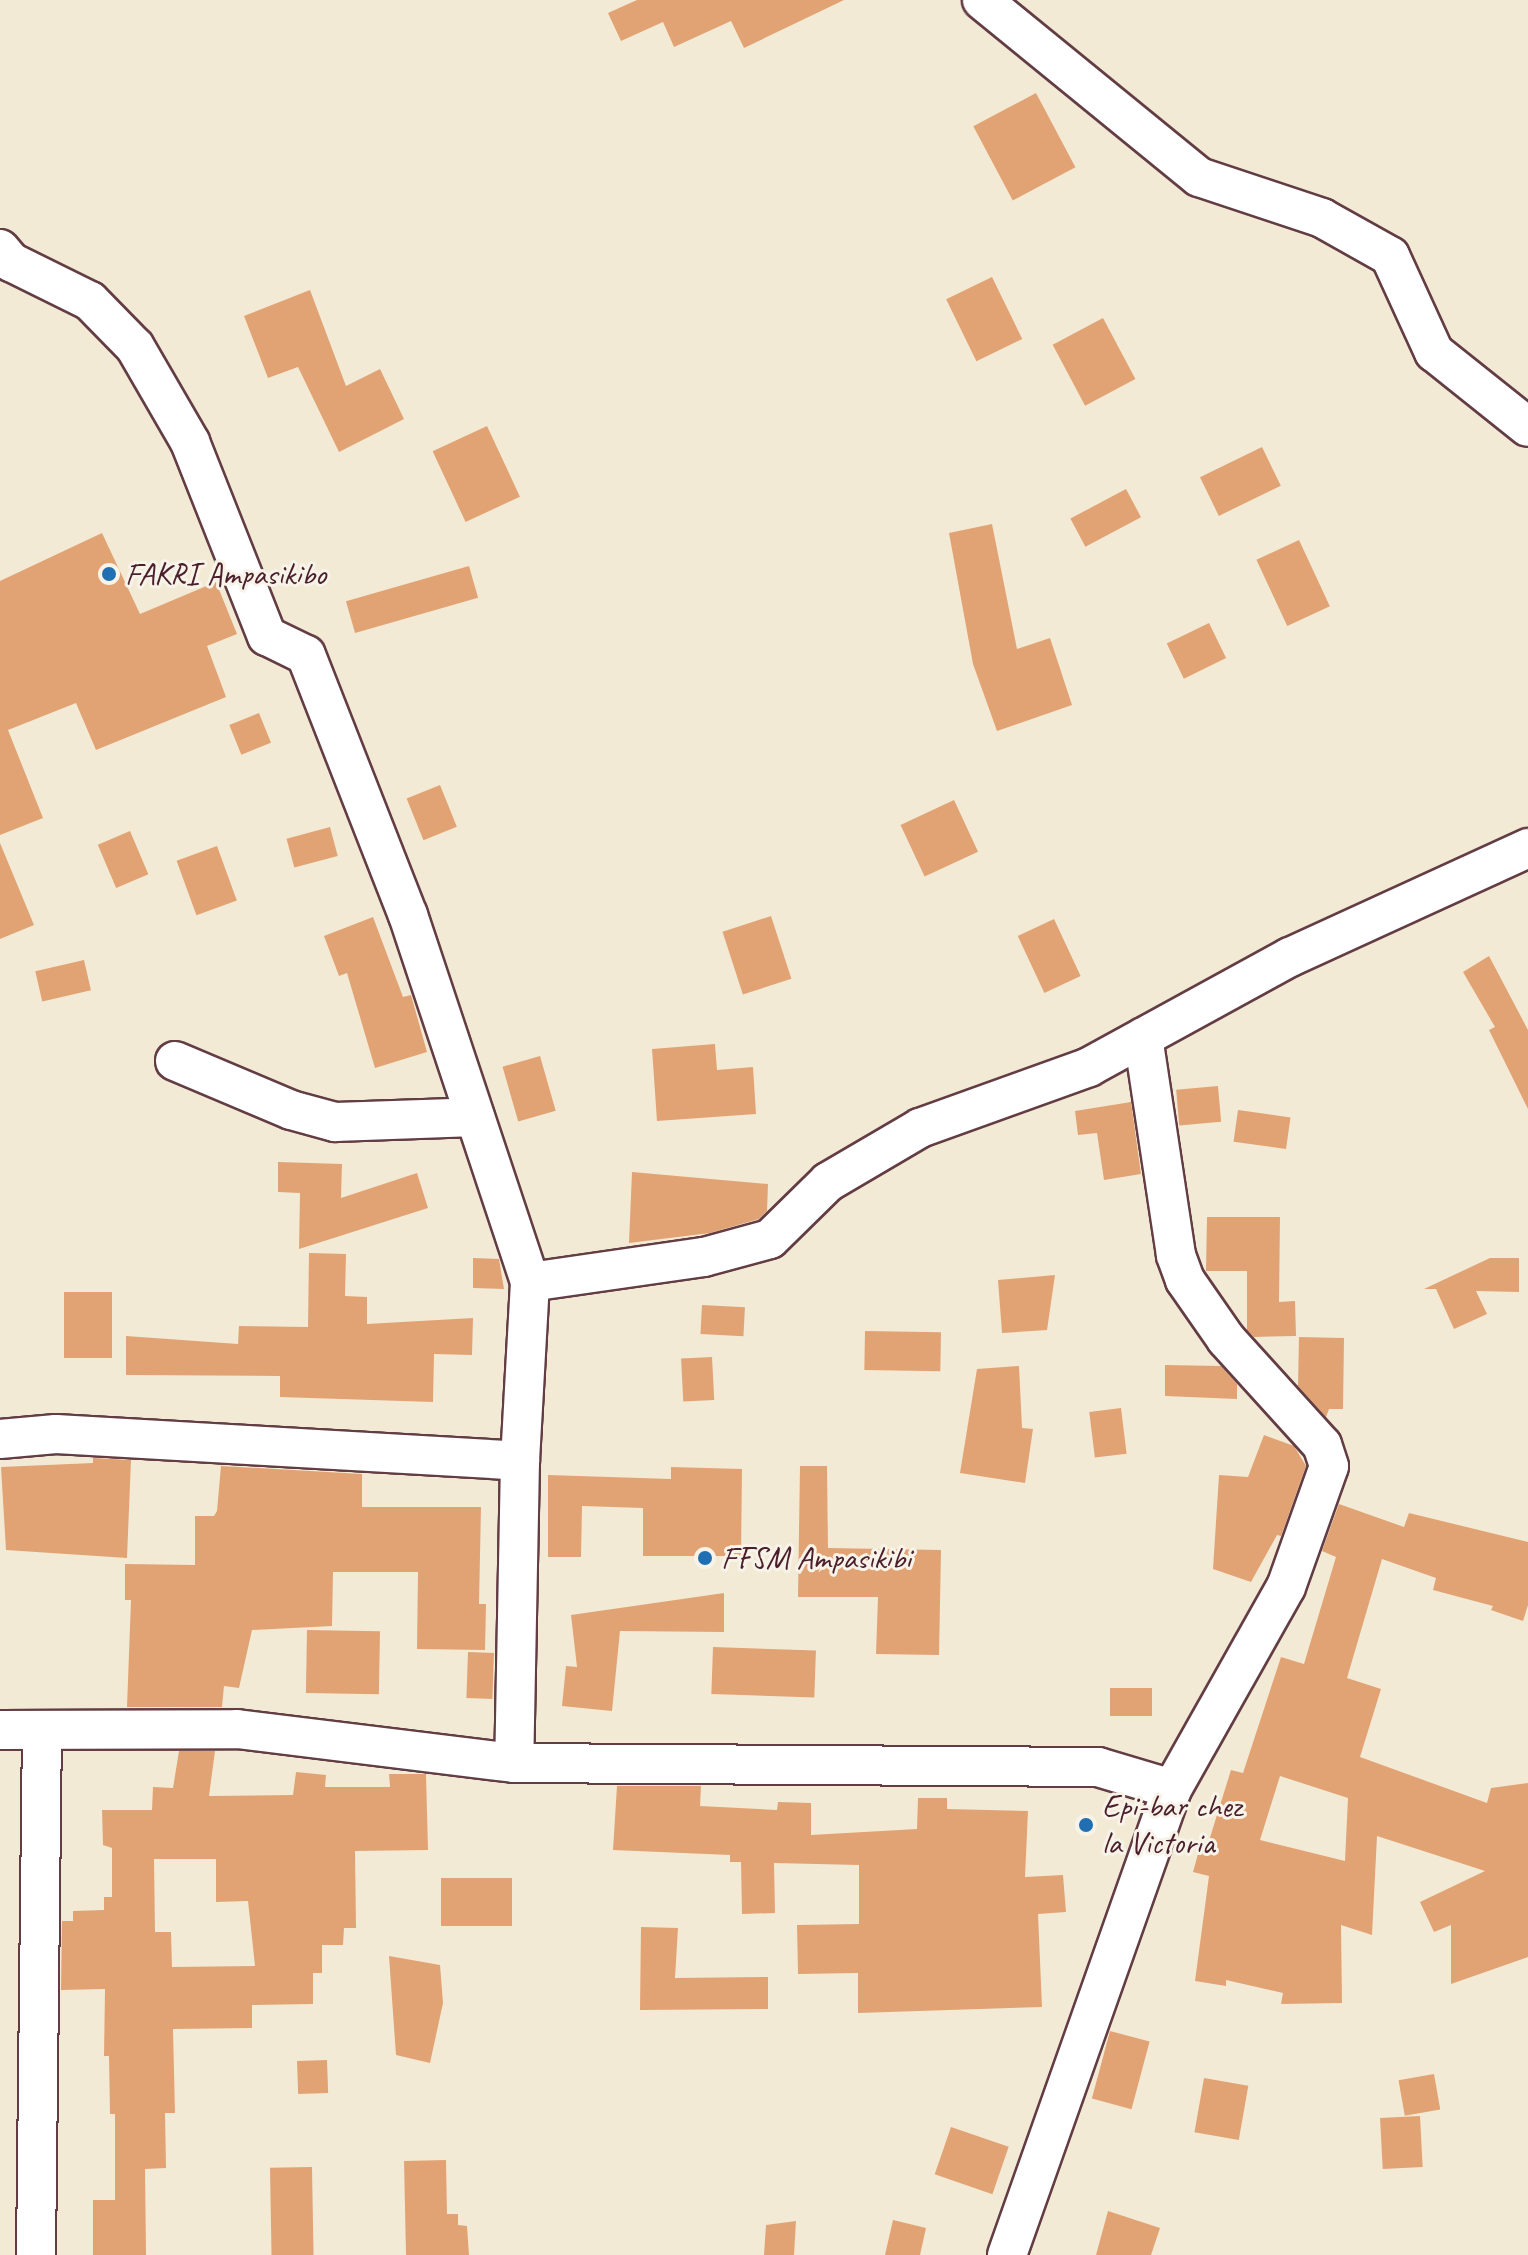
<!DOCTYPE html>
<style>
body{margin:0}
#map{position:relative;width:1528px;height:2255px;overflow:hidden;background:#f3ead5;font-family:Caveat,sans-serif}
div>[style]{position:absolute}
.building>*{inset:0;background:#e2a374;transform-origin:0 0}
.roads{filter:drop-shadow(2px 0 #633d44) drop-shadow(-2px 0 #633d44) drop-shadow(0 2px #633d44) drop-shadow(0 -2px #633d44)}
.minor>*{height:38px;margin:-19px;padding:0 19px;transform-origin:19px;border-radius:19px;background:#fff}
.dots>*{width:22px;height:22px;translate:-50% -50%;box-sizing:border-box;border:4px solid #f7f3e8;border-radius:50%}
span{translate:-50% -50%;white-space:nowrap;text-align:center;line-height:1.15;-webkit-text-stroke:6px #f7f3e8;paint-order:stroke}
.poi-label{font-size:32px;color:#4a1f2b}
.left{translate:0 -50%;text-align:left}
</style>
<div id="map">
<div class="building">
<div style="clip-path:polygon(637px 0,844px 0,744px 48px,731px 21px,674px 47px,663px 22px,621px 41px,608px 13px)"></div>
<div style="left:1036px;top:93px;width:84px;height:71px;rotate:62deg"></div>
<div style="left:992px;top:277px;width:69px;height:51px;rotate:64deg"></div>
<div style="clip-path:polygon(310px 290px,346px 386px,380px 369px,404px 419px,339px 452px,298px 367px,268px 378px,244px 316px)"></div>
<div style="left:1103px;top:318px;width:69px;height:57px;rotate:62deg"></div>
<div style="left:487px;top:426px;width:78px;height:60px;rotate:65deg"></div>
<div style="left:1262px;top:447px;width:43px;height:69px;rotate:64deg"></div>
<div style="left:1126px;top:489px;width:32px;height:63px;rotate:62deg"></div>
<div style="clip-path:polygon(992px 524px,1017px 649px,1050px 638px,1072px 705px,997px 731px,973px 664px,949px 533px)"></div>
<div style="clip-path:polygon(102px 533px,140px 614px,216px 582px,237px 634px,207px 646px,226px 697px,96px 750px,76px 703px,8px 730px,43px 818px,0 835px,0 581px)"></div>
<div style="left:1299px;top:540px;width:73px;height:47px;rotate:65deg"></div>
<div style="left:469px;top:566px;width:33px;height:128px;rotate:74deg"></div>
<div style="left:1209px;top:623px;width:39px;height:47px;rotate:64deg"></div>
<div style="left:259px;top:713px;width:32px;height:32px;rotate:68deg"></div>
<div style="left:440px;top:785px;width:45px;height:36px;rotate:68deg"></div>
<div style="left:954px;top:800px;width:57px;height:59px;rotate:65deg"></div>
<div style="left:330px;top:827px;width:30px;height:45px;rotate:75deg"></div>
<div style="left:130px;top:831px;width:47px;height:35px;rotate:67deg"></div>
<div style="clip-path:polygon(0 843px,34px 925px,0 939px)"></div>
<div style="left:217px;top:846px;width:58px;height:43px;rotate:70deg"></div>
<div style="left:771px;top:916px;width:66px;height:51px;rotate:72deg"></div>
<div style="clip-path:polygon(373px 917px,403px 997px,411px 995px,427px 1052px,375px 1068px,347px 973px,339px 976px,324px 936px)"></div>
<div style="left:1054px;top:919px;width:63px;height:40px;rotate:65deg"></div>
<div style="clip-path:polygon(1489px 956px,1528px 1030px,1528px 1109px,1489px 1030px,1495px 1027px,1463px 972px)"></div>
<div style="left:84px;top:960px;width:31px;height:50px;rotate:77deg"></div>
<div style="clip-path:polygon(715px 1044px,717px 1070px,753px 1067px,756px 1114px,657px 1121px,652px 1049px)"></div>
<div style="left:540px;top:1056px;width:57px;height:39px;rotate:74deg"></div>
<div style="left:1218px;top:1086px;width:36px;height:42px;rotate:85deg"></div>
<div style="clip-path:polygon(1131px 1102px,1141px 1174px,1104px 1180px,1097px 1133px,1078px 1135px,1075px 1111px)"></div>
<div style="left:1238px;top:1110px;width:53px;height:32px;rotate:8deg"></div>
<div style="clip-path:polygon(278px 1162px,342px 1164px,341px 1198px,417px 1173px,428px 1208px,299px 1249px,300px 1193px,278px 1192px)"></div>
<div style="clip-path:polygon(632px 1172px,768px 1184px,767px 1211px,759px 1219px,710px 1233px,629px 1243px)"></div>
<div style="clip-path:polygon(1207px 1217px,1280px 1217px,1279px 1302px,1295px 1301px,1296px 1336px,1254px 1337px,1247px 1330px,1247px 1271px,1206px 1271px)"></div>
<div style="clip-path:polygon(309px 1253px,346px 1254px,345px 1296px,367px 1297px,367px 1324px,473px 1318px,472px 1355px,434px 1354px,433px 1402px,280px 1397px,280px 1376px,126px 1375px,126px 1336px,238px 1344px,239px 1326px,308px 1327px)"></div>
<div style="clip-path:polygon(473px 1258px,499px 1259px,504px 1289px,473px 1288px)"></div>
<div style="clip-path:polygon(1490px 1258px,1519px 1258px,1519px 1292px,1476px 1291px,1487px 1314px,1454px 1329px,1436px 1289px,1424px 1289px)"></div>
<div style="clip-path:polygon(1055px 1275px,1047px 1330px,1002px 1333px,998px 1280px)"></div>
<div style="left:64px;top:1292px;width:48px;height:66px"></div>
<div style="left:702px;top:1305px;width:43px;height:29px;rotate:3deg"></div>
<div style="left:865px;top:1331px;width:76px;height:39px;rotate:1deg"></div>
<div style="clip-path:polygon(1299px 1337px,1344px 1338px,1343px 1409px,1329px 1409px,1326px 1417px,1298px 1386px)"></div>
<div style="left:712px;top:1357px;width:43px;height:31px;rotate:87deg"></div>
<div style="clip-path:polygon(1165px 1365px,1221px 1366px,1237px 1384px,1237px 1399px,1165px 1396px)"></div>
<div style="clip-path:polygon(1019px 1366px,1022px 1428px,1033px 1429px,1025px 1483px,960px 1473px,977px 1369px)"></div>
<div style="left:1121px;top:1408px;width:46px;height:32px;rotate:83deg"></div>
<div style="clip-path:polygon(1264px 1435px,1294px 1446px,1306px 1466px,1281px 1536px,1277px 1535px,1251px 1582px,1213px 1569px,1219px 1475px,1248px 1477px)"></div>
<div style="clip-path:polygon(93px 1458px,131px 1460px,127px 1558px,6px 1550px,1px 1467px,93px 1463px)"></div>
<div style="clip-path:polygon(221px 1466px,362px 1474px,362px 1507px,481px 1507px,479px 1604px,486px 1604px,485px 1650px,417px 1649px,418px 1572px,333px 1572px,332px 1626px,252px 1630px,239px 1688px,224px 1686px,222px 1707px,127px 1707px,131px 1600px,125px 1600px,125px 1564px,195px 1565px,195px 1516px,214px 1516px,217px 1511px)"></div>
<div style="clip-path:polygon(800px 1466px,827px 1466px,828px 1548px,941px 1550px,939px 1655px,876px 1654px,878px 1597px,798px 1597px)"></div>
<div style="clip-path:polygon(671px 1467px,742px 1469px,741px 1556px,643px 1556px,643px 1508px,582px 1506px,581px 1557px,548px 1557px,548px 1475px,671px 1479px)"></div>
<div style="clip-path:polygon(evenodd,1339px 1504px,1404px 1527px,1409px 1513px,1528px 1542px,1528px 1605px,1523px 1621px,1491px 1610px,1493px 1606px,1433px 1590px,1436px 1578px,1382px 1559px,1347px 1678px,1381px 1689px,1360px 1757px,1487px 1803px,1491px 1788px,1528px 1783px,1528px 1957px,1451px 1984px,1451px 1925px,1434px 1932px,1420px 1902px,1485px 1871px,1377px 1836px,1372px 1935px,1341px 1925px,1342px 2003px,1281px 2004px,1283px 1993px,1226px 1980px,1226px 1986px,1195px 1981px,1209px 1876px,1193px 1872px,1201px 1843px,1208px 1844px,1231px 1770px,1243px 1773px,1281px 1657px,1304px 1664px,1336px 1557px,1322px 1551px,1339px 1504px,1280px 1776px,1348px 1798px,1345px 1861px,1260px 1840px,1280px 1776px)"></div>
<div style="clip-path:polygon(724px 1593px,724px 1632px,620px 1631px,612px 1711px,562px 1706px,566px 1666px,577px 1667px,571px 1615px)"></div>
<div style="left:307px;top:1630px;width:73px;height:63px;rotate:1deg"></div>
<div style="left:713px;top:1647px;width:103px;height:47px;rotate:2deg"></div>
<div style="left:468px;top:1652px;width:26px;height:46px;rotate:2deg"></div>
<div style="left:1110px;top:1688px;width:42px;height:28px"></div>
<div style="clip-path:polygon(evenodd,179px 1751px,215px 1751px,209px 1796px,293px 1795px,296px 1772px,326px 1775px,325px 1787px,390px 1787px,389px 1774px,426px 1774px,428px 1850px,355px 1851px,356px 1928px,344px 1928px,343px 1945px,322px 1945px,322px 1973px,313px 1973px,313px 2004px,252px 2005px,252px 2028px,173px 2029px,175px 2113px,165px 2113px,166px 2168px,145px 2169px,146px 2255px,93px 2255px,93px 2200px,115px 2200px,115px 2114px,110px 2114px,109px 2056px,104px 2056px,105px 1989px,61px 1990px,62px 1921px,73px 1921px,73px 1911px,104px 1910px,104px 1897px,112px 1897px,112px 1848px,103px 1845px,102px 1810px,152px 1810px,153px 1787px,173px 1788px,179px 1751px,154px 1859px,216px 1859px,216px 1902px,248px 1901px,255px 1966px,172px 1967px,171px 1932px,155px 1932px,154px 1859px)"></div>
<div style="clip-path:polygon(617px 1786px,701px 1786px,700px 1806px,777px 1810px,778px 1802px,811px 1803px,811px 1835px,917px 1829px,918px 1798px,947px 1798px,947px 1809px,1028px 1811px,1025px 1877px,1063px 1875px,1066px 1912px,1038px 1914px,1042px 2007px,858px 2013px,858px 1973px,798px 1974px,797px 1925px,859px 1924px,859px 1865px,774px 1863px,775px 1913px,742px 1914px,741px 1862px,730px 1862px,730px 1855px,613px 1850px)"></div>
<div style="left:512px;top:1878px;width:48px;height:71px;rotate:90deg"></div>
<div style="clip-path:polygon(641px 1927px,678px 1928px,675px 1978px,768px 1977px,768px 2009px,640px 2010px)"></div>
<div style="clip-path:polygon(389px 1956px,440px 1965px,443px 2003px,430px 2063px,396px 2055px)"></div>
<div style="left:1110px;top:2031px;width:41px;height:70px;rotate:15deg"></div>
<div style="left:327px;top:2060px;width:33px;height:30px;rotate:88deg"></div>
<div style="left:1434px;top:2074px;width:36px;height:36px;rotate:80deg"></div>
<div style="left:1204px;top:2078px;width:45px;height:55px;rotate:10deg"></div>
<div style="left:1420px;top:2116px;width:51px;height:40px;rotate:87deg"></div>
<div style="left:951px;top:2127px;width:61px;height:50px;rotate:19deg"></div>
<div style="clip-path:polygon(446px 2160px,447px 2214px,458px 2214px,458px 2225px,467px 2226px,469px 2255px,406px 2255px,404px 2161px)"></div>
<div style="left:312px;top:2167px;width:88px;height:42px;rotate:89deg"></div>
<div style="clip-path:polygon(1108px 2211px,1160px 2228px,1151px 2255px,1096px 2255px)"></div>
<div style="clip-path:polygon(893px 2220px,926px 2228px,920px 2255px,885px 2255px)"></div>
<div style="clip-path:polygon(796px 2221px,794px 2255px,764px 2255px,766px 2225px)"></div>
</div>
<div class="roads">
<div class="minor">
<div style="left:982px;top:0;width:280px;rotate:39.2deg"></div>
<div style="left:1199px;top:177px;width:130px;rotate:18.4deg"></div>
<div style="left:1322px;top:218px;width:78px;rotate:29.2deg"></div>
<div style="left:1390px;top:256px;width:106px;rotate:65.4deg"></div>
<div style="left:1434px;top:352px;width:120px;rotate:38.6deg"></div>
<div style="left:0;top:249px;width:17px;rotate:50deg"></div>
<div style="left:11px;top:262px;width:88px;rotate:26.3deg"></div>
<div style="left:90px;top:301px;width:64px;rotate:45.6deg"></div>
<div style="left:135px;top:347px;width:110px;rotate:59.9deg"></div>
<div style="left:190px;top:442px;width:209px;rotate:68.4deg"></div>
<div style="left:267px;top:636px;width:43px;rotate:26deg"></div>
<div style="left:306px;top:655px;width:279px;rotate:68.6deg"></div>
<div style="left:408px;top:915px;width:387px;rotate:71.6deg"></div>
<div style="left:530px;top:1282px;width:179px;rotate:93.2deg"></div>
<div style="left:520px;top:1461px;width:302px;rotate:91.1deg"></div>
<div style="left:175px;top:1061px;width:126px;rotate:22.9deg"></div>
<div style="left:291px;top:1110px;width:46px;rotate:15.3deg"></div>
<div style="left:335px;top:1122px;width:140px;rotate:-2deg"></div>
<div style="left:530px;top:1282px;width:176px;rotate:-8.2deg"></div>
<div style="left:704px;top:1257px;width:68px;rotate:-15.3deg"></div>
<div style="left:770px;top:1239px;width:81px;rotate:-44.5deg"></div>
<div style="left:828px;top:1182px;width:107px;rotate:-30.4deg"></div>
<div style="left:920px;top:1128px;width:180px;rotate:-19.8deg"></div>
<div style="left:1089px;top:1067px;width:229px;rotate:-28.7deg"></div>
<div style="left:1290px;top:957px;width:262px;rotate:-24.6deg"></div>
<div style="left:0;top:1439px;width:56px;rotate:-5.1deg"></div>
<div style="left:56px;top:1434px;width:465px;rotate:3.3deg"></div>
<div style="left:0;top:1730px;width:237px;rotate:-0.2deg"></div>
<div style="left:237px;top:1729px;width:279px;rotate:7deg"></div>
<div style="left:514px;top:1763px;width:584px;rotate:0.39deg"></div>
<div style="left:1098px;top:1767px;width:77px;rotate:16.6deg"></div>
<div style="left:36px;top:2255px;width:525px;rotate:-89.35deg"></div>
<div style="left:1007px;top:2255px;width:494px;rotate:-70.5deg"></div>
<div style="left:1172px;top:1789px;width:232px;rotate:-60.6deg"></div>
<div style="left:1286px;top:1587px;width:128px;rotate:-70.4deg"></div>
<div style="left:1329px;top:1466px;width:22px;rotate:-108deg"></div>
<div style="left:1322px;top:1445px;width:143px;rotate:-132.2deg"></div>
<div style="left:1226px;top:1339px;width:72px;rotate:-124.8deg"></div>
<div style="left:1185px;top:1280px;width:27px;rotate:-110deg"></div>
<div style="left:1176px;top:1255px;width:220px;rotate:-98.6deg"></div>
</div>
</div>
<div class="dots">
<div style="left:109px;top:574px;background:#1f6fb2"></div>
<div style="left:705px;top:1558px;background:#1f6fb2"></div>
<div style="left:1086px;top:1825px;background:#1f6fb2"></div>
</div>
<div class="poi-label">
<span class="left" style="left:125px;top:574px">FAKRI Ampasikibo</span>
<span class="left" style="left:721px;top:1558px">FFSM Ampasikibi</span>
<span class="left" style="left:1102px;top:1825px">Epi-bar chez<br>la Victoria</span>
</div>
</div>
